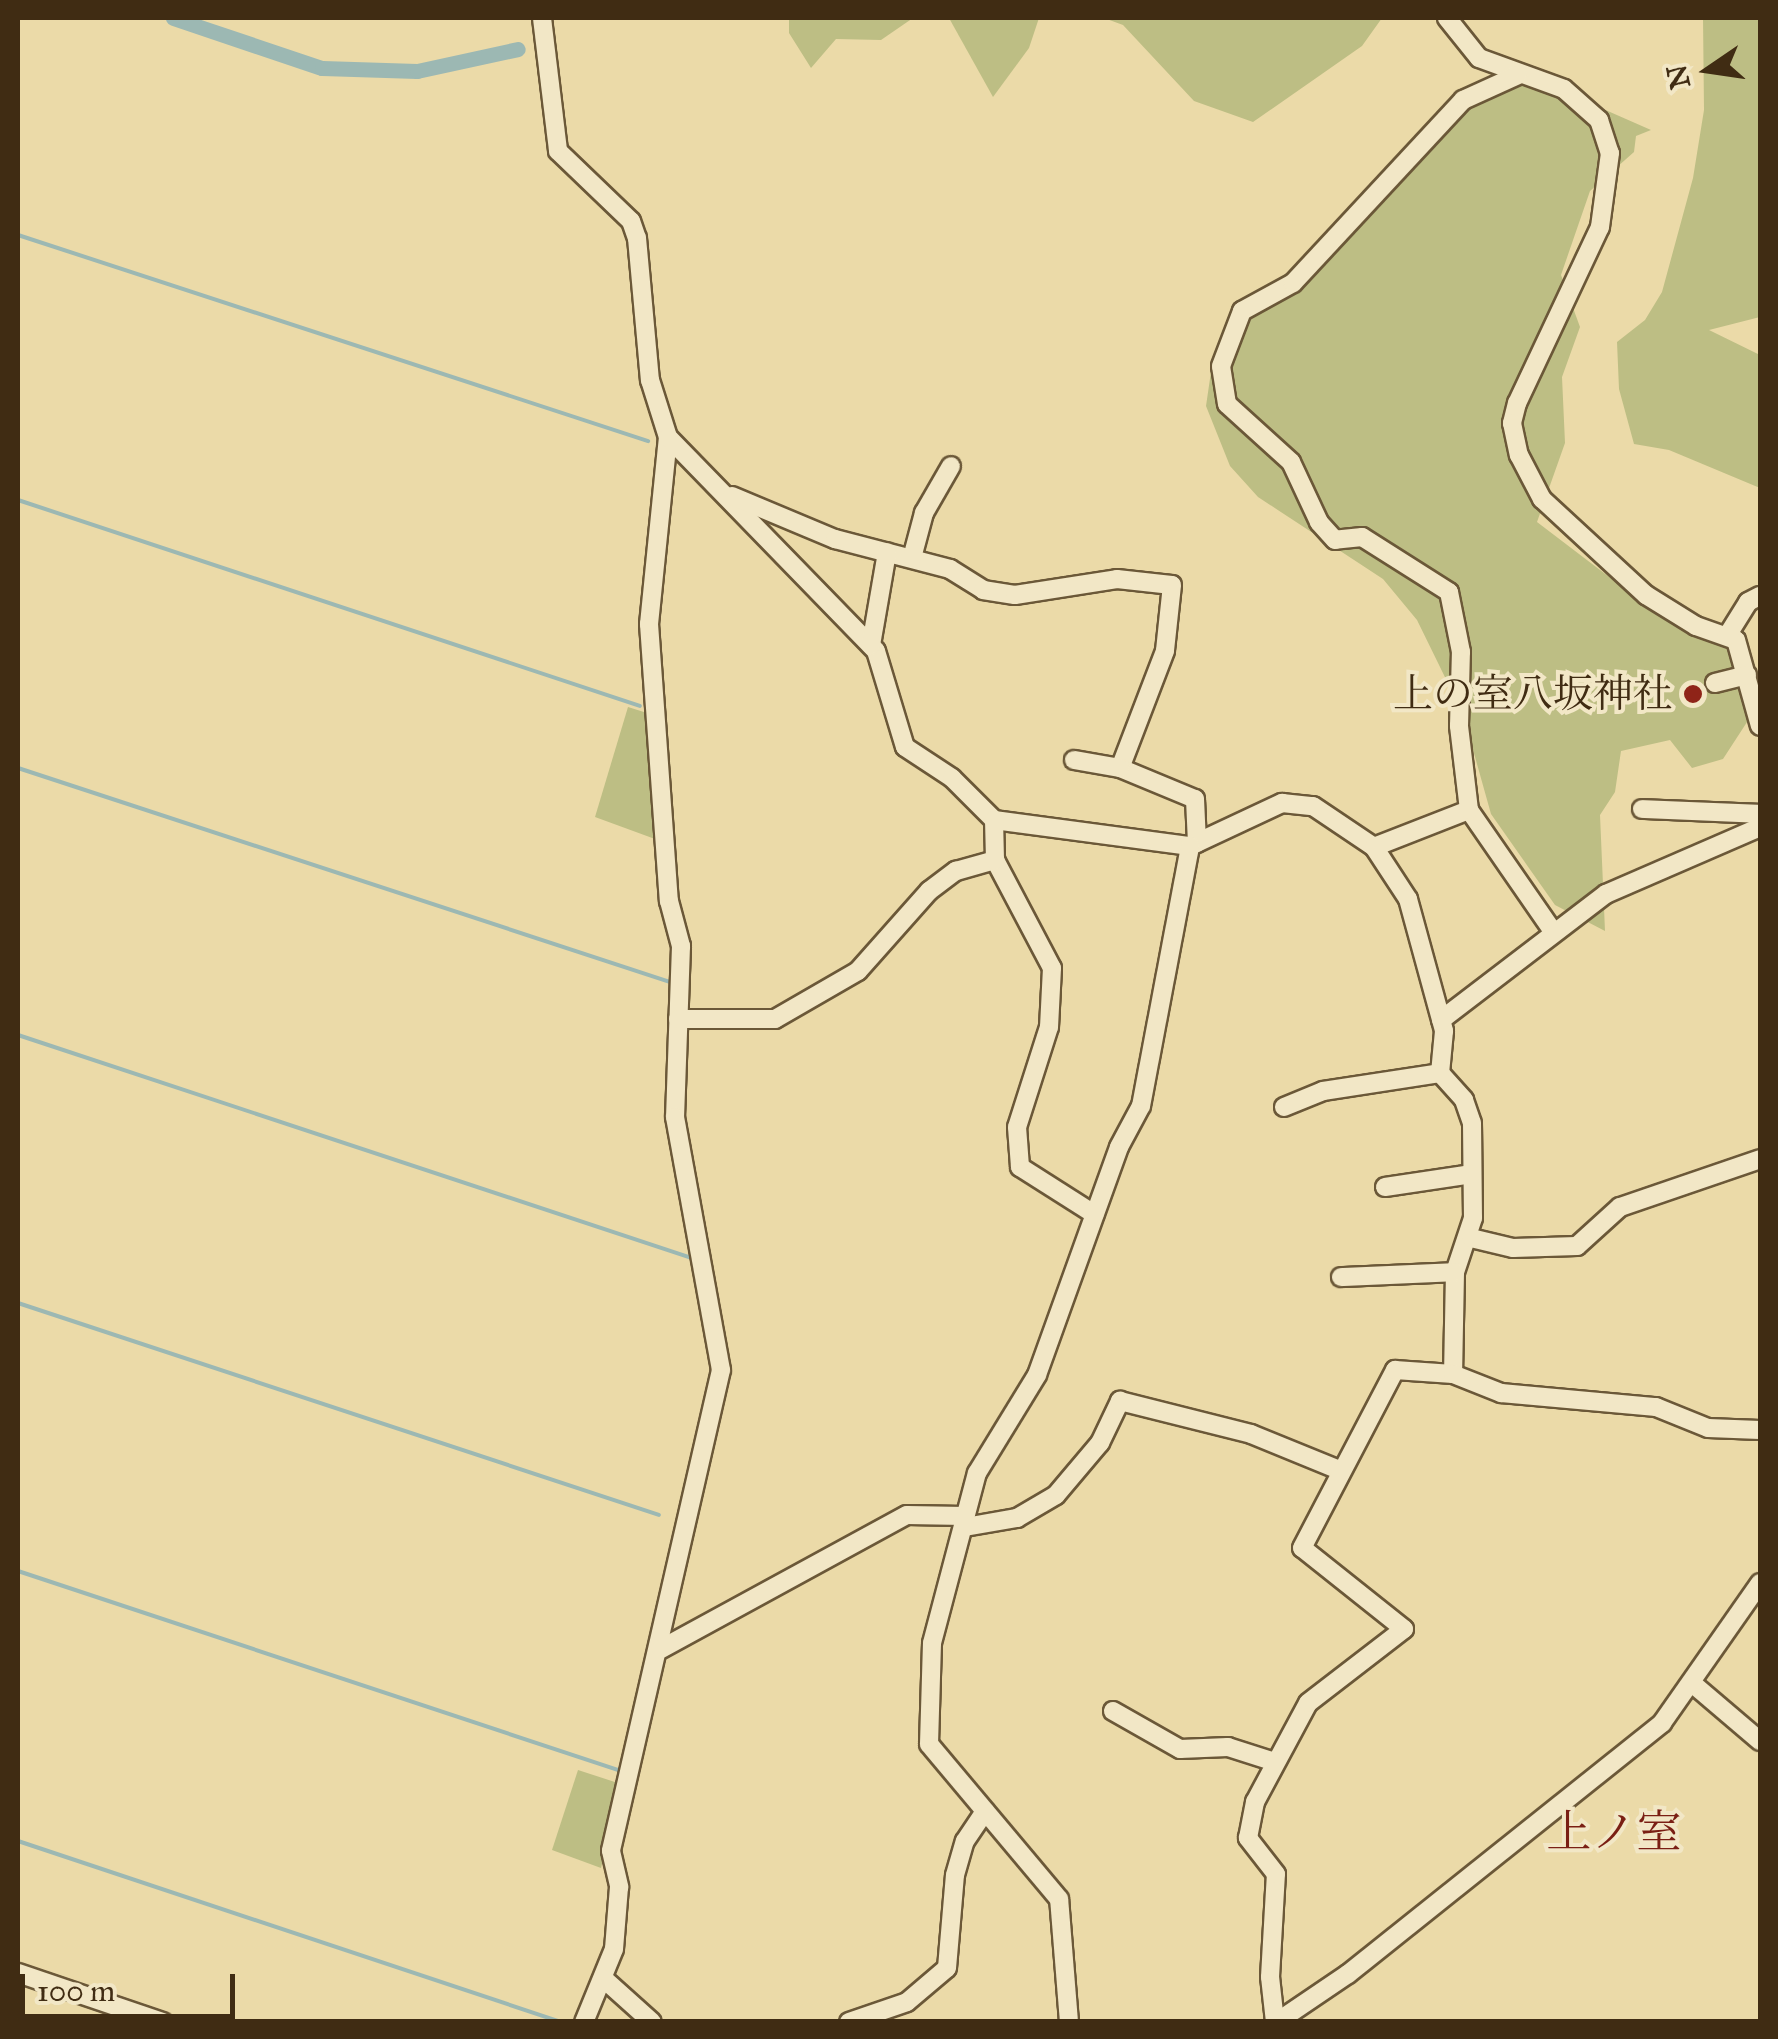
<!DOCTYPE html>
<meta charset="utf-8">
<style>
body{margin:0}
#map{position:relative;width:1778px;height:2039px;overflow:hidden;background:#ebdaa8;font-family:"IM FELL Great Primer","Noto Serif JP",serif}
div>[style]{position:absolute}
.green>*{inset:0;background:#bdbe84}
.stream>*{height:4px;margin:-2px;padding:0 2px;transform-origin:2px;border-radius:2px;background:#9cb8b3}
.canal>*{height:15px;margin:-7.5px;padding:0 7.5px;transform-origin:7.5px;border-radius:7.5px;background:#9cb8b3}
.roads{filter:drop-shadow(2px 0 #6b5838) drop-shadow(-2px 0 #6b5838) drop-shadow(0 2px #6b5838) drop-shadow(0 -2px #6b5838)}
.street>*{height:18px;margin:-9px;padding:0 9px;transform-origin:9px;border-radius:9px;background:#f2e7c6}
.dots>*{width:28px;height:28px;translate:-50% -50%;box-sizing:border-box;border:5px solid #f2e7c6;border-radius:50%}
span{translate:-50% -50%;white-space:nowrap;text-align:center;line-height:1.15;-webkit-text-stroke:8px #f2e7c6;paint-order:stroke}
.poi-label{font-size:40px;color:#402c13}
.right{translate:-100% -50%;text-align:right}
.quarter-label{font-size:45px;color:#7a1f14}
.frame{position:absolute;inset:0;border:20px solid #402c13;pointer-events:none}
.north{position:absolute;left:1658px;top:20px;width:100px;height:100px;-webkit-text-stroke:8px #f2e7c6;paint-order:stroke;rotate:257deg;font-size:28px;font-weight:700;line-height:40px;text-align:center;color:#402c13}
.north::after{content:'';display:block;margin:auto;width:35px;height:45px;background:#402c13;clip-path:polygon(50% 0,100% 100%,50% 72%,0 100%)}
.scale{position:absolute;left:20px;top:1974px;width:215px;height:45px;box-sizing:border-box;border:5px solid #402c13;border-top:0;padding-left:12px;font-size:30px;line-height:35px;white-space:nowrap;color:#402c13;-webkit-text-stroke:8px #f2e7c6;paint-order:stroke}
</style>
<div id="map">
<div class="green">
<div style="clip-path:polygon(789px 18px,913px 18px,881px 40px,836px 39px,811px 68px,789px 33px)"></div>
<div style="clip-path:polygon(949px 18px,1039px 18px,1029px 48px,993px 97px)"></div>
<div style="clip-path:polygon(1104px 18px,1382px 18px,1362px 46px,1253px 122px,1194px 101px,1123px 25px)"></div>
<div style="clip-path:polygon(1703px 18px,1760px 18px,1760px 317px,1709px 330px,1760px 355px,1760px 488px,1669px 450px,1634px 444px,1619px 389px,1617px 342px,1645px 320px,1662px 292px,1693px 178px,1704px 110px)"></div>
<div style="clip-path:polygon(1518px 80px,1544px 83px,1651px 130px,1636px 136px,1634px 152px,1590px 191px,1561px 275px,1580px 327px,1562px 377px,1565px 443px,1537px 522px,1646px 605px,1733px 647px,1749px 719px,1723px 759px,1692px 768px,1670px 740px,1621px 751px,1615px 792px,1600px 815px,1605px 931px,1555px 905px,1491px 814px,1463px 714px,1417px 620px,1383px 579px,1258px 497px,1230px 466px,1206px 406px,1212px 365px,1232px 332px,1469px 101px)"></div>
<div style="clip-path:polygon(628px 707px,647px 713px,655px 839px,595px 817px)"></div>
<div style="clip-path:polygon(578px 1770px,621px 1784px,601px 1868px,552px 1850px)"></div>
</div>
<div class="stream">
<div style="left:18px;top:235px;width:663px;rotate:18.11deg"></div>
<div style="left:18px;top:500px;width:655px;rotate:18.32deg"></div>
<div style="left:18px;top:768px;width:689px;rotate:18.17deg"></div>
<div style="left:18px;top:1035px;width:710px;rotate:18.31deg"></div>
<div style="left:18px;top:1303px;width:675px;rotate:18.3deg"></div>
<div style="left:18px;top:1571px;width:635px;rotate:18.35deg"></div>
<div style="left:18px;top:1841px;width:572px;rotate:18.43deg"></div>
</div>
<div class="canal">
<div style="left:173px;top:18px;width:157px;rotate:18.6deg"></div>
<div style="left:322px;top:68px;width:95px;rotate:1.8deg"></div>
<div style="left:417px;top:71px;width:103px;rotate:-12.3deg"></div>
</div>
<div class="roads">
<div class="street">
<div style="left:542px;top:18px;width:134px;rotate:83.1deg"></div>
<div style="left:558px;top:151px;width:101px;rotate:43.8deg"></div>
<div style="left:631px;top:221px;width:18px;rotate:71deg"></div>
<div style="left:637px;top:238px;width:143px;rotate:84.8deg"></div>
<div style="left:650px;top:380px;width:60px;rotate:72.5deg"></div>
<div style="left:668px;top:437px;width:188px;rotate:95.8deg"></div>
<div style="left:649px;top:624px;width:278px;rotate:85.9deg"></div>
<div style="left:669px;top:901px;width:47px;rotate:75.1deg"></div>
<div style="left:681px;top:946px;width:171px;rotate:92deg"></div>
<div style="left:675px;top:1117px;width:257px;rotate:79.7deg"></div>
<div style="left:721px;top:1370px;width:493px;rotate:102.9deg"></div>
<div style="left:611px;top:1851px;width:37px;rotate:77deg"></div>
<div style="left:619px;top:1887px;width:62px;rotate:94.6deg"></div>
<div style="left:614px;top:1949px;width:79px;rotate:112.3deg"></div>
<div style="left:1447px;top:18px;width:51px;rotate:51.3deg"></div>
<div style="left:1479px;top:58px;width:90px;rotate:20deg"></div>
<div style="left:1564px;top:89px;width:47px;rotate:41.5deg"></div>
<div style="left:1599px;top:120px;width:35px;rotate:72deg"></div>
<div style="left:1610px;top:153px;width:75px;rotate:97.7deg"></div>
<div style="left:1600px;top:227px;width:195px;rotate:115.2deg"></div>
<div style="left:1517px;top:403px;width:21px;rotate:104deg"></div>
<div style="left:1512px;top:423px;width:33px;rotate:78deg"></div>
<div style="left:1519px;top:455px;width:50px;rotate:62.4deg"></div>
<div style="left:1542px;top:499px;width:142px;rotate:42.7deg"></div>
<div style="left:1646px;top:595px;width:59px;rotate:31.8deg"></div>
<div style="left:1696px;top:626px;width:42px;rotate:19.3deg"></div>
<div style="left:1736px;top:640px;width:89px;rotate:74.4deg"></div>
<div style="left:668px;top:437px;width:298px;rotate:45.8deg"></div>
<div style="left:876px;top:651px;width:100px;rotate:73.2deg"></div>
<div style="left:905px;top:747px;width:56px;rotate:33.4deg"></div>
<div style="left:952px;top:778px;width:59px;rotate:45deg"></div>
<div style="left:994px;top:820px;width:198px;rotate:7.6deg"></div>
<div style="left:1190px;top:846px;width:102px;rotate:-25.1deg"></div>
<div style="left:1282px;top:803px;width:31px;rotate:6deg"></div>
<div style="left:1313px;top:806px;width:73px;rotate:33.9deg"></div>
<div style="left:1374px;top:847px;width:62px;rotate:56.8deg"></div>
<div style="left:1408px;top:899px;width:137px;rotate:74.7deg"></div>
<div style="left:1444px;top:1031px;width:42px;rotate:95.4deg"></div>
<div style="left:1440px;top:1073px;width:36px;rotate:48deg"></div>
<div style="left:1464px;top:1100px;width:24px;rotate:71deg"></div>
<div style="left:1472px;top:1123px;width:95px;rotate:89.4deg"></div>
<div style="left:1473px;top:1218px;width:57px;rotate:108.4deg"></div>
<div style="left:1455px;top:1272px;width:102px;rotate:91.1deg"></div>
<div style="left:732px;top:496px;width:112px;rotate:22.7deg"></div>
<div style="left:835px;top:539px;width:119px;rotate:14.6deg"></div>
<div style="left:950px;top:569px;width:39px;rotate:32deg"></div>
<div style="left:983px;top:590px;width:32px;rotate:9deg"></div>
<div style="left:1015px;top:595px;width:103px;rotate:-8.9deg"></div>
<div style="left:1117px;top:579px;width:55px;rotate:6.2deg"></div>
<div style="left:1172px;top:585px;width:66px;rotate:96.1deg"></div>
<div style="left:1165px;top:651px;width:125px;rotate:111deg"></div>
<div style="left:1120px;top:768px;width:81px;rotate:22.5deg"></div>
<div style="left:1195px;top:799px;width:44px;rotate:87.4deg"></div>
<div style="left:912px;top:558px;width:47px;rotate:-75.1deg"></div>
<div style="left:924px;top:513px;width:54px;rotate:-60.1deg"></div>
<div style="left:1727px;top:636px;width:40px;rotate:-58deg"></div>
<div style="left:1748px;top:602px;width:13px;rotate:-27deg"></div>
<div style="left:871px;top:645px;width:94px;rotate:-80.2deg"></div>
<div style="left:1715px;top:683px;width:33px;rotate:-14deg"></div>
<div style="left:1074px;top:760px;width:47px;rotate:9.9deg"></div>
<div style="left:1642px;top:809px;width:118px;rotate:2.4deg"></div>
<div style="left:1469px;top:810px;width:146px;rotate:55.3deg"></div>
<div style="left:1374px;top:847px;width:102px;rotate:-21.3deg"></div>
<div style="left:1469px;top:810px;width:85px;rotate:-96.8deg"></div>
<div style="left:1459px;top:726px;width:74px;rotate:-88.5deg"></div>
<div style="left:1461px;top:652px;width:61px;rotate:-101.3deg"></div>
<div style="left:1449px;top:592px;width:103px;rotate:-147.7deg"></div>
<div style="left:1362px;top:537px;width:27px;rotate:174deg"></div>
<div style="left:1335px;top:540px;width:24px;rotate:-132deg"></div>
<div style="left:1319px;top:522px;width:66px;rotate:-115deg"></div>
<div style="left:1291px;top:462px;width:86px;rotate:-137.8deg"></div>
<div style="left:1227px;top:404px;width:38px;rotate:-99deg"></div>
<div style="left:1221px;top:366px;width:59px;rotate:-69.1deg"></div>
<div style="left:1242px;top:311px;width:58px;rotate:-28.8deg"></div>
<div style="left:1293px;top:283px;width:250px;rotate:-47.1deg"></div>
<div style="left:1463px;top:100px;width:60px;rotate:-24.4deg"></div>
<div style="left:995px;top:860px;width:122px;rotate:62.2deg"></div>
<div style="left:1052px;top:968px;width:59px;rotate:92.9deg"></div>
<div style="left:1049px;top:1027px;width:105px;rotate:107.7deg"></div>
<div style="left:1017px;top:1127px;width:40px;rotate:85.7deg"></div>
<div style="left:1020px;top:1167px;width:88px;rotate:32.4deg"></div>
<div style="left:678px;top:1019px;width:97px"></div>
<div style="left:775px;top:1019px;width:96px;rotate:-30deg"></div>
<div style="left:858px;top:971px;width:107px;rotate:-48.4deg"></div>
<div style="left:929px;top:891px;width:34px;rotate:-37deg"></div>
<div style="left:956px;top:871px;width:41px;rotate:-15.8deg"></div>
<div style="left:995px;top:860px;width:40px;rotate:-91.4deg"></div>
<div style="left:1441px;top:1020px;width:208px;rotate:-37.4deg"></div>
<div style="left:1606px;top:894px;width:168px;rotate:-23.5deg"></div>
<div style="left:1284px;top:1107px;width:42px;rotate:-22.3deg"></div>
<div style="left:1323px;top:1091px;width:118px;rotate:-8.7deg"></div>
<div style="left:1385px;top:1187px;width:88px;rotate:-8.5deg"></div>
<div style="left:1471px;top:1238px;width:43px;rotate:13.4deg"></div>
<div style="left:1513px;top:1248px;width:64px;rotate:-1.8deg"></div>
<div style="left:1577px;top:1246px;width:58px;rotate:-42.2deg"></div>
<div style="left:1620px;top:1207px;width:148px;rotate:-18.9deg"></div>
<div style="left:1341px;top:1277px;width:114px;rotate:-2.5deg"></div>
<div style="left:965px;top:1527px;width:53px;rotate:-9.8deg"></div>
<div style="left:1017px;top:1518px;width:45px;rotate:-30.5deg"></div>
<div style="left:1056px;top:1495px;width:68px;rotate:-49.8deg"></div>
<div style="left:1100px;top:1443px;width:47px;rotate:-64.5deg"></div>
<div style="left:1120px;top:1401px;width:135px;rotate:14.1deg"></div>
<div style="left:1251px;top:1434px;width:95px;rotate:22.2deg"></div>
<div style="left:661px;top:1649px;width:280px;rotate:-28.6deg"></div>
<div style="left:907px;top:1515px;width:58px;rotate:1deg"></div>
<div style="left:1693px;top:1684px;width:88px;rotate:40.4deg"></div>
<div style="left:1113px;top:1711px;width:77px;rotate:29.6deg"></div>
<div style="left:1180px;top:1749px;width:48px;rotate:-2.4deg"></div>
<div style="left:1228px;top:1747px;width:46px;rotate:17.7deg"></div>
<div style="left:18px;top:1973px;width:153px;rotate:18.7deg"></div>
<div style="left:604px;top:1979px;width:64px;rotate:41.9deg"></div>
<div style="left:849px;top:2022px;width:61px;rotate:-19deg"></div>
<div style="left:907px;top:2002px;width:52px;rotate:-40.4deg"></div>
<div style="left:947px;top:1968px;width:93px;rotate:-85.1deg"></div>
<div style="left:955px;top:1875px;width:35px;rotate:-74deg"></div>
<div style="left:965px;top:1841px;width:36px;rotate:-56deg"></div>
<div style="left:1069px;top:2022px;width:123px;rotate:-94.6deg"></div>
<div style="left:1059px;top:1899px;width:202px;rotate:-130deg"></div>
<div style="left:929px;top:1744px;width:101px;rotate:-88.3deg"></div>
<div style="left:932px;top:1643px;width:176px;rotate:-75.2deg"></div>
<div style="left:977px;top:1473px;width:115px;rotate:-58.5deg"></div>
<div style="left:1037px;top:1375px;width:242px;rotate:-70.2deg"></div>
<div style="left:1119px;top:1147px;width:47px;rotate:-61.8deg"></div>
<div style="left:1141px;top:1106px;width:265px;rotate:-79.3deg"></div>
<div style="left:1275px;top:2022px;width:45px;rotate:-96.3deg"></div>
<div style="left:1270px;top:1977px;width:103px;rotate:-86.7deg"></div>
<div style="left:1276px;top:1874px;width:46px;rotate:-127.9deg"></div>
<div style="left:1248px;top:1838px;width:37px;rotate:-79deg"></div>
<div style="left:1255px;top:1802px;width:112px;rotate:-61.8deg"></div>
<div style="left:1308px;top:1703px;width:121px;rotate:-37.6deg"></div>
<div style="left:1404px;top:1629px;width:130px;rotate:-141.5deg"></div>
<div style="left:1302px;top:1548px;width:201px;rotate:-62.4deg"></div>
<div style="left:1395px;top:1370px;width:58px;rotate:3.9deg"></div>
<div style="left:1453px;top:1374px;width:52px;rotate:21.6deg"></div>
<div style="left:1501px;top:1393px;width:156px;rotate:5.2deg"></div>
<div style="left:1656px;top:1407px;width:56px;rotate:22deg"></div>
<div style="left:1708px;top:1428px;width:52px;rotate:2.2deg"></div>
<div style="left:1277px;top:2022px;width:86px;rotate:-34.1deg"></div>
<div style="left:1348px;top:1974px;width:402px;rotate:-38.6deg"></div>
<div style="left:1662px;top:1723px;width:171px;rotate:-55deg"></div>
</div>
</div>
<div class="dots">
<div style="left:1693px;top:694px;background:#8f2418"></div>
</div>
<div class="poi-label">
<span class="right" style="left:1673px;top:694px">上の室八坂神社</span>
</div>
<div class="quarter-label">
<span style="left:1614px;top:1832px">上ノ室</span>
</div>
<div class="frame"></div>
<div class="north">N</div>
<div class="scale">100 m</div>
</div>
